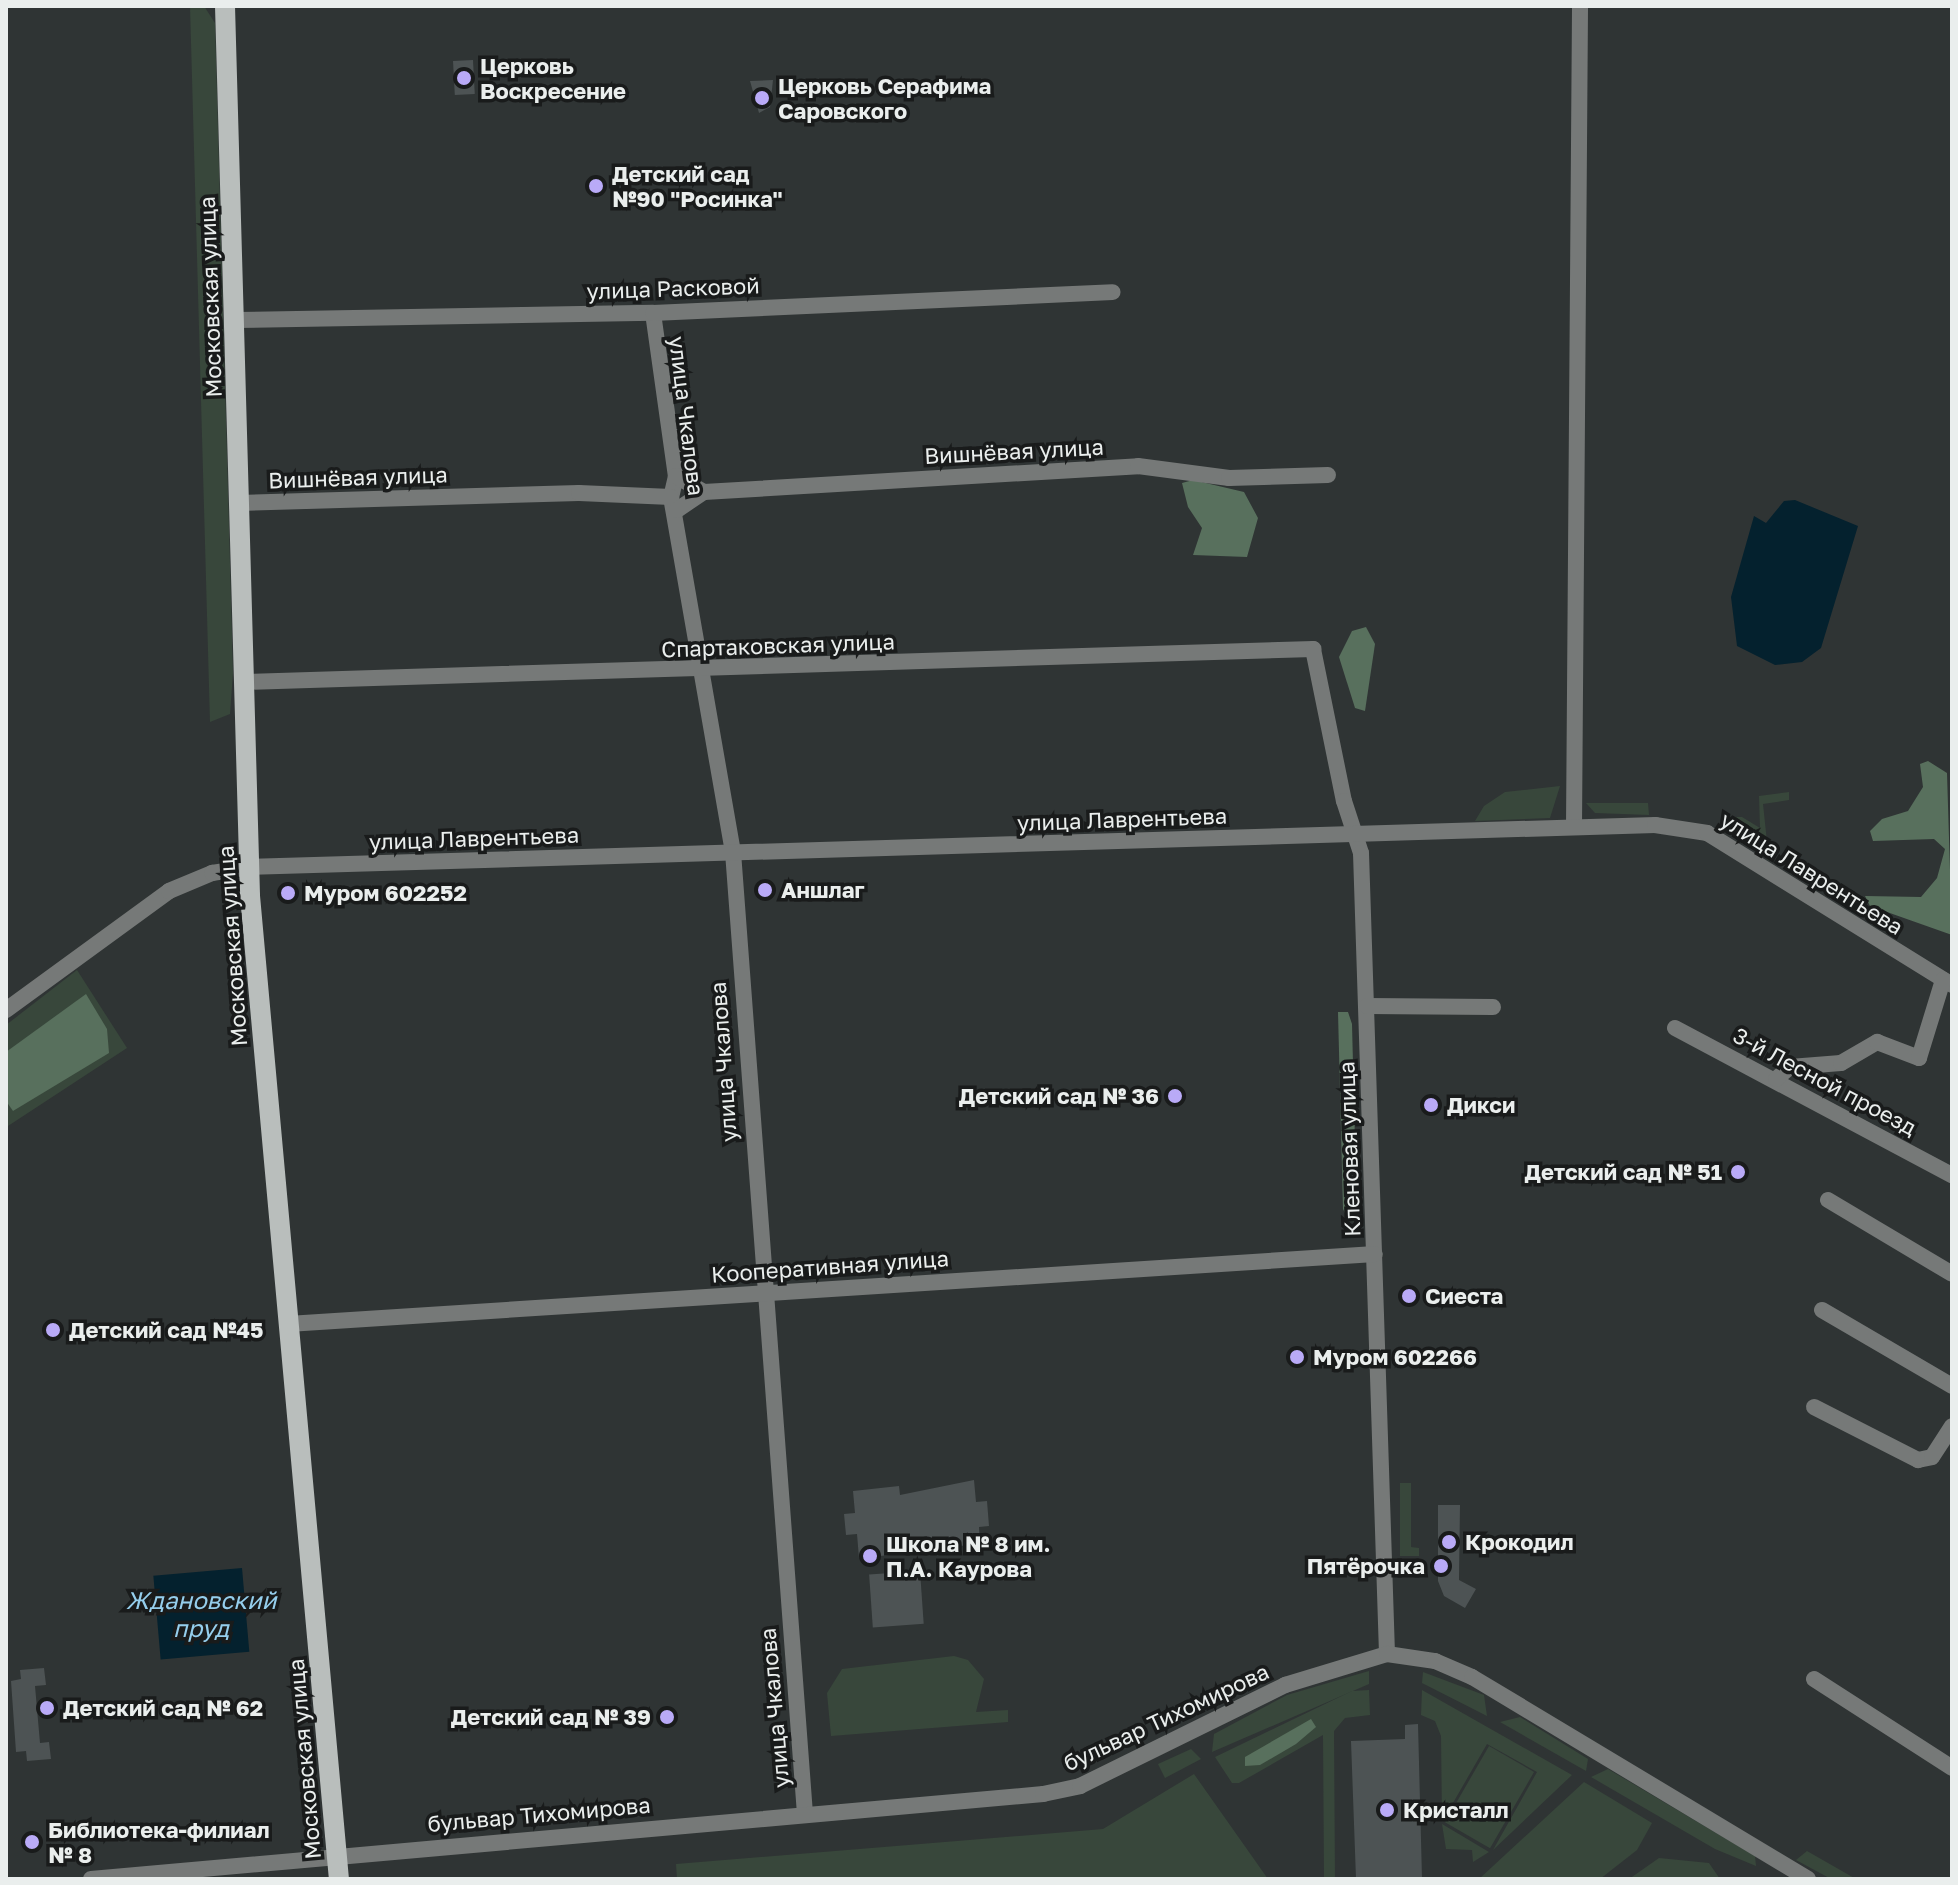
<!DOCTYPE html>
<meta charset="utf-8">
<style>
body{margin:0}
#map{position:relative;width:1958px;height:1885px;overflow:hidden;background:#2f3434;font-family:"Golos Text",sans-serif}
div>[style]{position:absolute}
.green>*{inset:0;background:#38473b;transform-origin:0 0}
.forest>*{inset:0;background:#58705d}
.water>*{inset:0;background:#04212e;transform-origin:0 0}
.building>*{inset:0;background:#4d5354;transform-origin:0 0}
.minor>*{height:16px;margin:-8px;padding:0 8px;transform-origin:8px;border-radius:8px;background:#767978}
.major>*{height:20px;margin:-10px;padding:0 10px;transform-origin:10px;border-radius:10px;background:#b9bebc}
.dots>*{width:22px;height:22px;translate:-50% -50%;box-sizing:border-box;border:4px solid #191b1b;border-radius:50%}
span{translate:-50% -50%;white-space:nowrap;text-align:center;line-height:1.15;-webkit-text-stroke:7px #191b1b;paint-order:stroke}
.poi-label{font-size:22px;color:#eaeeed;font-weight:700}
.left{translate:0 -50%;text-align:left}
.right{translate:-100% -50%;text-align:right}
.street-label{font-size:22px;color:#eaeeed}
.water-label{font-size:24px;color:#95ceec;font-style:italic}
.frame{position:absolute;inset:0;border:8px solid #eaeeed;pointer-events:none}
</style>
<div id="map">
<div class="green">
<div style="clip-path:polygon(190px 6px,204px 6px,215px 23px,233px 673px,230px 714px,210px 722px)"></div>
<div style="clip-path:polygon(1560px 786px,1550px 818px,1475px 821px,1484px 806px,1505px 792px)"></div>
<div style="clip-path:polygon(1789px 792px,1789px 800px,1763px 804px,1769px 861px,1725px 817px,1742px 817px,1760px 828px,1759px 796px)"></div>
<div style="clip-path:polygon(1586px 803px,1648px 803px,1649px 815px,1595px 813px)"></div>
<div style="clip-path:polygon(77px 970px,127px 1048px,8px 1126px,6px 1025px)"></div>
<div style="clip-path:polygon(1400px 1483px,1411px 1483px,1411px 1547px,1419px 1548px,1419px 1556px,1400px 1556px)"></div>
<div style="clip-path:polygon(954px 1656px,968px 1660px,984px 1679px,976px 1712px,1008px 1710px,1008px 1722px,831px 1736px,827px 1693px,842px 1669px)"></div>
<div style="clip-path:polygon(1369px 1671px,1369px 1684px,1212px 1752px,1214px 1734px,1287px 1695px)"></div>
<div style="clip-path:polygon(1423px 1672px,1484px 1695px,1487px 1716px,1422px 1683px)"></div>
<div style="clip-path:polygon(1369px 1690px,1370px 1715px,1345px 1718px,1334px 1731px,1335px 1879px,1324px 1879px,1323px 1735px,1239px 1783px,1232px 1783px,1215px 1757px,1352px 1691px)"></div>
<div style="clip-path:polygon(1422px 1690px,1572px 1775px,1493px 1850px,1537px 1772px,1487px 1744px,1442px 1822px,1441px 1736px,1435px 1721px,1421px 1715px)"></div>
<div style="clip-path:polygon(1520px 1717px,1588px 1759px,1586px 1771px,1500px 1722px)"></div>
<div style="left:1489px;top:1746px;width:52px;height:88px;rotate:30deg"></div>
<div style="clip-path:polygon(1191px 1749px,1201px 1759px,1165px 1778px,1158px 1764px)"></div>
<div style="clip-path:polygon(1608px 1769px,1755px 1856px,1756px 1866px,1715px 1849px,1591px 1777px)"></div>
<div style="clip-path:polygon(1194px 1774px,1268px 1879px,677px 1879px,676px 1864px,1103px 1829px)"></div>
<div style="clip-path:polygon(1584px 1782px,1652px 1823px,1637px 1850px,1600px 1879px,1479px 1879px)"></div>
<div style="clip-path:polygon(1442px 1824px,1489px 1852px,1473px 1862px,1472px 1850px,1446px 1849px)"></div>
<div style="clip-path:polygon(1807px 1851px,1856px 1879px,1831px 1879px,1796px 1860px)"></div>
<div style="clip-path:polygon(1659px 1858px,1709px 1863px,1720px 1879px,1629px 1879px)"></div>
</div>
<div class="forest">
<div style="clip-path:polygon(1193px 480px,1244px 492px,1258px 518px,1247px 557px,1193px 555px,1202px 528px,1188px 507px,1182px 483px)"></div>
<div style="clip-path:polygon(1366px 627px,1375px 644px,1365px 711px,1355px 708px,1339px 657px,1352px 631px)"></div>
<div style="clip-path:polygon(1928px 761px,1947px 773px,1952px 935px,1870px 906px,1865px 896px,1921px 897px,1937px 878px,1945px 849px,1934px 839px,1873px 841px,1870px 831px,1882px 819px,1908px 811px,1923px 787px,1920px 764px)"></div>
<div style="clip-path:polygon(86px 994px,107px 1029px,109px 1053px,13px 1111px,6px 1101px,6px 1052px)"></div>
<div style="clip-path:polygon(1338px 1012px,1348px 1012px,1352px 1024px,1357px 1222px,1349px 1221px,1343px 1209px)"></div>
<div style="clip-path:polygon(1311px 1719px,1316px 1727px,1296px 1744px,1260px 1765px,1245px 1766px,1245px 1757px)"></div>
</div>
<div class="water">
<div style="clip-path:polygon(1795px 500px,1858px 526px,1821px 648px,1802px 662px,1775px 665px,1737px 646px,1731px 597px,1754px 516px,1766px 523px,1784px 501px)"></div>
<div style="left:242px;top:1568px;width:84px;height:89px;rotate:85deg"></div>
</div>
<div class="building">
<div style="left:473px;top:60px;width:34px;height:20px;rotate:87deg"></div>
<div style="clip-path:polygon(773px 80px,770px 107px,759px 113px,750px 81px)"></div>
<div style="clip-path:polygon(974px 1480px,976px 1502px,987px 1501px,989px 1526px,979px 1527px,980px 1546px,910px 1545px,911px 1553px,859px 1558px,857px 1534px,846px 1535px,844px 1514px,855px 1513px,853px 1491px,899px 1486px,900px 1495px)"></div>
<div style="clip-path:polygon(1438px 1505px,1460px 1505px,1459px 1580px,1476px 1589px,1465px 1608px,1444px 1596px,1438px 1581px)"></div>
<div style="left:920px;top:1571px;width:53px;height:51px;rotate:86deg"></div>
<div style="clip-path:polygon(44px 1668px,46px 1685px,35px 1686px,40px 1743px,49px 1742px,51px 1759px,27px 1761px,26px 1751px,16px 1752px,11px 1681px,21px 1679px,20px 1670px)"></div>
<div style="clip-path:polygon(1418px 1724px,1422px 1878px,1356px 1879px,1351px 1741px,1405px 1739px,1405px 1725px)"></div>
</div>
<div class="minor">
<div style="left:653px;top:313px;width:165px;rotate:82deg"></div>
<div style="left:676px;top:476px;width:22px;rotate:103deg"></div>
<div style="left:671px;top:497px;width:360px;rotate:80.1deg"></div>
<div style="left:733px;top:852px;width:965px;rotate:85.72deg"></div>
<div style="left:235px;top:320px;width:418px;rotate:-1deg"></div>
<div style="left:653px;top:313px;width:460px;rotate:-2.6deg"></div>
<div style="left:676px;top:476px;width:32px;rotate:30deg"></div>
<div style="left:704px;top:492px;width:435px;rotate:-3.4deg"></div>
<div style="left:1138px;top:466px;width:92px;rotate:7.5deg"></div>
<div style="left:1229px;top:478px;width:99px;rotate:-1.7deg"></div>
<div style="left:239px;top:503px;width:340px;rotate:-1.7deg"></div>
<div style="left:579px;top:493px;width:92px;rotate:2.5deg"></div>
<div style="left:677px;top:510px;width:32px;rotate:-34deg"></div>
<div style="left:243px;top:682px;width:1071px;rotate:-1.77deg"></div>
<div style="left:1313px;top:649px;width:155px;rotate:78.5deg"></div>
<div style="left:1344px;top:801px;width:55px;rotate:71.9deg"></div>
<div style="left:1361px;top:853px;width:801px;rotate:88.14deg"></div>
<div style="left:1574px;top:827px;width:821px;rotate:-89.58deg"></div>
<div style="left:1367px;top:1006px;width:126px;rotate:0.5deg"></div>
<div style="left:6px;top:1010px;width:202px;rotate:-36.1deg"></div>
<div style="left:169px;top:891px;width:47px;rotate:-22.7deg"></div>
<div style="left:212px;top:873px;width:36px;rotate:-9deg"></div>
<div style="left:248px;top:867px;width:1408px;rotate:-1.71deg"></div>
<div style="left:1655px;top:825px;width:53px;rotate:8.7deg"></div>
<div style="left:1707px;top:833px;width:288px;rotate:31.8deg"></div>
<div style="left:1675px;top:1028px;width:314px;rotate:28deg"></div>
<div style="left:1776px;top:1079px;width:18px;rotate:-41deg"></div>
<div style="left:1790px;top:1067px;width:51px;rotate:-4.5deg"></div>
<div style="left:1841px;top:1063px;width:42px;rotate:-30.3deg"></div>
<div style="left:1877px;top:1042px;width:45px;rotate:20.9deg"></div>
<div style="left:1919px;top:1058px;width:82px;rotate:-72.9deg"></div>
<div style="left:1828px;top:1200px;width:144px;rotate:30.8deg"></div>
<div style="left:1822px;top:1310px;width:151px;rotate:30.3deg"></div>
<div style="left:288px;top:1324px;width:1089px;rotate:-3.68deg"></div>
<div style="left:1814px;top:1407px;width:117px;rotate:27deg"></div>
<div style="left:1918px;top:1460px;width:14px;rotate:-12deg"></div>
<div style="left:1932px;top:1457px;width:37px;rotate:-57deg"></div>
<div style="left:1814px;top:1679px;width:164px;rotate:32.8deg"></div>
<div style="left:91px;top:1879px;width:956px;rotate:-5.1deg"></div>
<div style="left:1043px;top:1794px;width:38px;rotate:-12deg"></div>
<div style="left:1080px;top:1786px;width:229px;rotate:-26.2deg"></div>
<div style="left:1285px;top:1685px;width:107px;rotate:-16.9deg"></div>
<div style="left:1387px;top:1654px;width:49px;rotate:8.3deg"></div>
<div style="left:1435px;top:1661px;width:40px;rotate:23.4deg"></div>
<div style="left:1472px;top:1677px;width:392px;rotate:31deg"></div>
</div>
<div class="major">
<div style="left:225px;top:6px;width:890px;rotate:88.39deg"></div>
<div style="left:250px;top:896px;width:987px;rotate:84.83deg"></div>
</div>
<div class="dots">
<div style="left:464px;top:78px;background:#b9aaf7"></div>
<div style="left:762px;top:98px;background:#b9aaf7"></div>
<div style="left:596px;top:186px;background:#b9aaf7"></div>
<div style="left:765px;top:890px;background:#b9aaf7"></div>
<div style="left:288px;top:893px;background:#b9aaf7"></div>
<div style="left:1175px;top:1096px;background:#b9aaf7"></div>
<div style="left:1431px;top:1105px;background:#b9aaf7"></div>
<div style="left:1738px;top:1172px;background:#b9aaf7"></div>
<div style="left:1409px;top:1296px;background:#b9aaf7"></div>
<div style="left:53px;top:1330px;background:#b9aaf7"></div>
<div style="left:1297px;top:1357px;background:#b9aaf7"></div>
<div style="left:1449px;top:1542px;background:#b9aaf7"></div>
<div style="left:870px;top:1556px;background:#b9aaf7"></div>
<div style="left:1441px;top:1566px;background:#b9aaf7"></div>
<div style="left:47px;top:1708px;background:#b9aaf7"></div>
<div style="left:667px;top:1717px;background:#b9aaf7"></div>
<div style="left:1387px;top:1810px;background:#b9aaf7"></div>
<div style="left:32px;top:1842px;background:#b9aaf7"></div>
</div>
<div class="poi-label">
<span class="left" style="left:480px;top:78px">Церковь<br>Воскресение</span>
<span class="left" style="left:778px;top:98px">Церковь Серафима<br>Саровского</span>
<span class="left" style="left:612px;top:186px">Детский сад<br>№90 "Росинка"</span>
<span class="left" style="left:781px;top:890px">Аншлаг</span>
<span class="left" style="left:304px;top:893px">Муром 602252</span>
<span class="right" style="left:1159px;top:1096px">Детский сад № 36</span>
<span class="left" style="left:1447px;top:1105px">Дикси</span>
<span class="right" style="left:1722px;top:1172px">Детский сад № 51</span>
<span class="left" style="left:1425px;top:1296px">Сиеста</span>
<span class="left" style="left:69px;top:1330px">Детский сад №45</span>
<span class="left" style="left:1313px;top:1357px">Муром 602266</span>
<span class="left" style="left:1465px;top:1542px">Крокодил</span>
<span class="left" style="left:886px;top:1556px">Школа № 8 им.<br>П.А. Каурова</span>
<span class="right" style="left:1425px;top:1566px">Пятёрочка</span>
<span class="left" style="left:63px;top:1708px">Детский сад № 62</span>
<span class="right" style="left:651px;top:1717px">Детский сад № 39</span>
<span class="left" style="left:1403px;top:1810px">Кристалл</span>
<span class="left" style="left:48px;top:1842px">Библиотека-филиал<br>№ 8</span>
</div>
<div class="street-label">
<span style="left:673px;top:288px;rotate:-2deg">улица Расковой</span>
<span style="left:210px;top:297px;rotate:-92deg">Московская улица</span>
<span style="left:687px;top:416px;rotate:83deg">улица Чкалова</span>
<span style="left:1014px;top:451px;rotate:-3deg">Вишнёвая улица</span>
<span style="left:358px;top:477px;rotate:-2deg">Вишнёвая улица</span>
<span style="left:778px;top:645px;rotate:-2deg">Спартаковская улица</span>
<span style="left:1122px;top:819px;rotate:-2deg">улица Лаврентьева</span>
<span style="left:474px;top:838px;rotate:-2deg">улица Лаврентьева</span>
<span style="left:1812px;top:873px;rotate:32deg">улица Лаврентьева</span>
<span style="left:232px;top:946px;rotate:-94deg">Московская улица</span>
<span style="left:723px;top:1062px;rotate:-94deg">улица Чкалова</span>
<span style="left:1825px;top:1081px;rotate:28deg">3-й Лесной проезд</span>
<span style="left:1349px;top:1149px;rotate:-92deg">Кленовая улица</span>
<span style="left:830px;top:1266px;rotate:-4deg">Кооперативная улица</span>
<span style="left:774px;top:1708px;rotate:-95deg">улица Чкалова</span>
<span style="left:1166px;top:1717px;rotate:-25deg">бульвар Тихомирова</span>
<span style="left:304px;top:1759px;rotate:-95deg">Московская улица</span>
<span style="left:539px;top:1814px;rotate:-5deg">бульвар Тихомирова</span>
</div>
<div class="water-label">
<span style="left:201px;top:1614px">Ждановский<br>пруд</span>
</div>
<div class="frame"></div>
</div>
